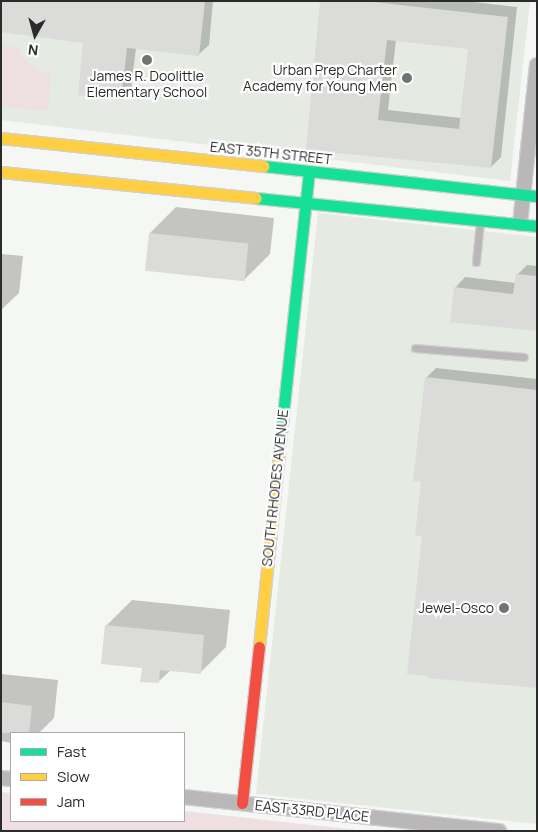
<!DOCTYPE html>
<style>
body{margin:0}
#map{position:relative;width:538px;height:832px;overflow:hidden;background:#f5f7f4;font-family:Manrope,sans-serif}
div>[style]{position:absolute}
.built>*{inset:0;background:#e5eae3}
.green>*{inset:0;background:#eee0e2}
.shadow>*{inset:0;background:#0003}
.building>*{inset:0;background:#dbdcda;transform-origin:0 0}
.roads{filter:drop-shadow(1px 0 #d0d1d0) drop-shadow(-1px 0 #d0d1d0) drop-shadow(0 1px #d0d1d0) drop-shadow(0 -1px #d0d1d0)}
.lane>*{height:7px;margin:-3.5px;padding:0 3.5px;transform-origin:3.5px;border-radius:3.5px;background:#bab7b8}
.street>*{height:14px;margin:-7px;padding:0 7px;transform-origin:7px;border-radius:7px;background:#bab7b8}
.fast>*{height:11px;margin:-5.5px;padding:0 5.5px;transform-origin:5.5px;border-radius:5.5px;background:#16e098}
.slow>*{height:11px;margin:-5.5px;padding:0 5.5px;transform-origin:5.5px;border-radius:5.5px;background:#ffcf43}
.jam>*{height:11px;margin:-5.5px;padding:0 5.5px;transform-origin:5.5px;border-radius:5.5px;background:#f24e42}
.dots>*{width:14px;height:14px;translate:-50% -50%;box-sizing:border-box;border:2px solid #fff;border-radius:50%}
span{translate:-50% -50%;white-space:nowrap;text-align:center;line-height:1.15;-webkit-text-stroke:4.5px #fff;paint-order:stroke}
.poi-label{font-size:14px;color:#2a2b2a}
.right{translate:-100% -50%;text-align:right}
.street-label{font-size:14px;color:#2a2b2a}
.frame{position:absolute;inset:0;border:2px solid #2a2b2a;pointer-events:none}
.legend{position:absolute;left:10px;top:732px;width:175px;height:90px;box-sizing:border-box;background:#fff;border:1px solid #aaa;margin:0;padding:6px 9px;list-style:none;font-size:15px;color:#2a2b2a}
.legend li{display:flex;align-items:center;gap:10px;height:25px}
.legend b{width:25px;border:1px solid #aaa}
.north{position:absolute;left:10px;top:10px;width:50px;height:50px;-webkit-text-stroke:4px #fff;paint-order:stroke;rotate:187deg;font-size:14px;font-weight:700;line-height:20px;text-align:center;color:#2a2b2a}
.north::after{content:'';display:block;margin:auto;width:18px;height:22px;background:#2a2b2a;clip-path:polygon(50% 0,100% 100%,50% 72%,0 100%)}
</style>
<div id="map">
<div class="built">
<div style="clip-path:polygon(1px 1px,530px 1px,510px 181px,1px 120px)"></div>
<div style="clip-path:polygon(318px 213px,537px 237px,537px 824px,256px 794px)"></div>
</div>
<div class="green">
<div style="clip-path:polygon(1px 46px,20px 48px,20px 55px,41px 72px,51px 73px,49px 108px,43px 111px,1px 106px)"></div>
<div style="clip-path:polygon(1px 792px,11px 793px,11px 821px,184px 821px,184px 811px,367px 831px,1px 831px)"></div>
</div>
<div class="shadow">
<div style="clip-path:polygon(1px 1px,213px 1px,209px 45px,198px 55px,136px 48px,131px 89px,121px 99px,85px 42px)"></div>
<div style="clip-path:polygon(evenodd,322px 1px,465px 1px,517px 7px,501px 157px,491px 167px,307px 149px,322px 1px,396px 40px,469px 48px,461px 118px,388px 110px,396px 40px)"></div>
<div style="clip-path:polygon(176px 207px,274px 218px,270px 254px,244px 280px,150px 233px)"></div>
<div style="clip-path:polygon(1px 254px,23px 256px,19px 293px,1px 310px)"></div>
<div style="clip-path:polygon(527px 265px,537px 266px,537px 330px,455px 288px,465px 277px,516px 283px,517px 275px)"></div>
<div style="clip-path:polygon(436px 368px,537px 379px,537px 687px,424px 535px,422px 481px,426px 378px)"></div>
<div style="clip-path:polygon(132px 600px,230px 610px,226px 647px,200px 673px,171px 670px,158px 682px,106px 626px)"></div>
<div style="clip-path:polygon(1px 674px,58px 680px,54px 718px,39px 733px,11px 733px,11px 743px,1px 741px)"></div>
</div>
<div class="building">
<div style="clip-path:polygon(1px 1px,205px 1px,199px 56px,127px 48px,121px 100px,78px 95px,83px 43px,1px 32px)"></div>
<div style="clip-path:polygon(evenodd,320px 1px,365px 1px,508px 17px,491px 168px,306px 150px,320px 1px,387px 40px,468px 49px,459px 129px,378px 120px,387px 40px)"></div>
<div style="left:149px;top:233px;width:100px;height:38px;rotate:6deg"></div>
<div style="clip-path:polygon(516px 274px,537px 276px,537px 331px,450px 322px,454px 287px,513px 294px)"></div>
<div style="clip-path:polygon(425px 377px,537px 390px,537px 688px,427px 678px,428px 676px,407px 674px,422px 536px,415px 536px,421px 482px,413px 481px)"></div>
<div style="clip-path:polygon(105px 625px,204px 635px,201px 674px,160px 670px,159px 683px,140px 682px,142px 668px,101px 664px)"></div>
<div style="clip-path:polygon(1px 702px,32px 706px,29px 733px,1px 733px)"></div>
</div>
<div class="roads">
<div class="lane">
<div style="left:476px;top:262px;width:40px;rotate:-84.3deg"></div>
<div style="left:415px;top:348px;width:109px;rotate:4.7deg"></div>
</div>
<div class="street">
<div style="left:520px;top:224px;width:160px;rotate:-83.9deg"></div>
<div style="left:1px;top:778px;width:10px;rotate:6deg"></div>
<div style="left:184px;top:797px;width:317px;rotate:6.2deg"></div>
</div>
<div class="fast">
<div style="left:264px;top:166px;width:275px;rotate:6.3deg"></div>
<div style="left:256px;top:198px;width:282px;rotate:5.7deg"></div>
<div style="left:279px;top:452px;width:282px;rotate:-83.9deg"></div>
</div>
<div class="slow">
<div style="left:1px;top:138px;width:264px;rotate:6.1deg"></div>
<div style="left:1px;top:172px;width:256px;rotate:5.8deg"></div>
<div style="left:259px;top:647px;width:196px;rotate:-84.1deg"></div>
</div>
<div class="jam">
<div style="left:242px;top:803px;width:157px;rotate:-83.8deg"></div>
</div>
</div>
<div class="dots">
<div style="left:147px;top:60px;background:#717271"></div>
<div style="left:407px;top:78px;background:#717271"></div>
<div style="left:504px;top:608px;background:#717271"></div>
</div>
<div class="poi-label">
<span class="right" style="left:397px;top:78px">Urban Prep Charter<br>Academy for Young Men</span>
<span style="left:147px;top:84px">James R. Doolittle<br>Elementary School</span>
<span class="right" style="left:494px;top:608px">Jewel-Osco</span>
</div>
<div class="street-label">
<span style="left:271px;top:153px;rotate:6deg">EAST 35TH STREET</span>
<span style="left:275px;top:488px;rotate:-84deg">SOUTH RHODES AVENUE</span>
<span style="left:312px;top:811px;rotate:6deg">EAST 33RD PLACE</span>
</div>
<div class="frame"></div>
<ul class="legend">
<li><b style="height:6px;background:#16e098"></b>Fast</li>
<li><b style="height:6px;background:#ffcf43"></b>Slow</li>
<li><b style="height:6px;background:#f24e42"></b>Jam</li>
</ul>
<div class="north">N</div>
</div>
